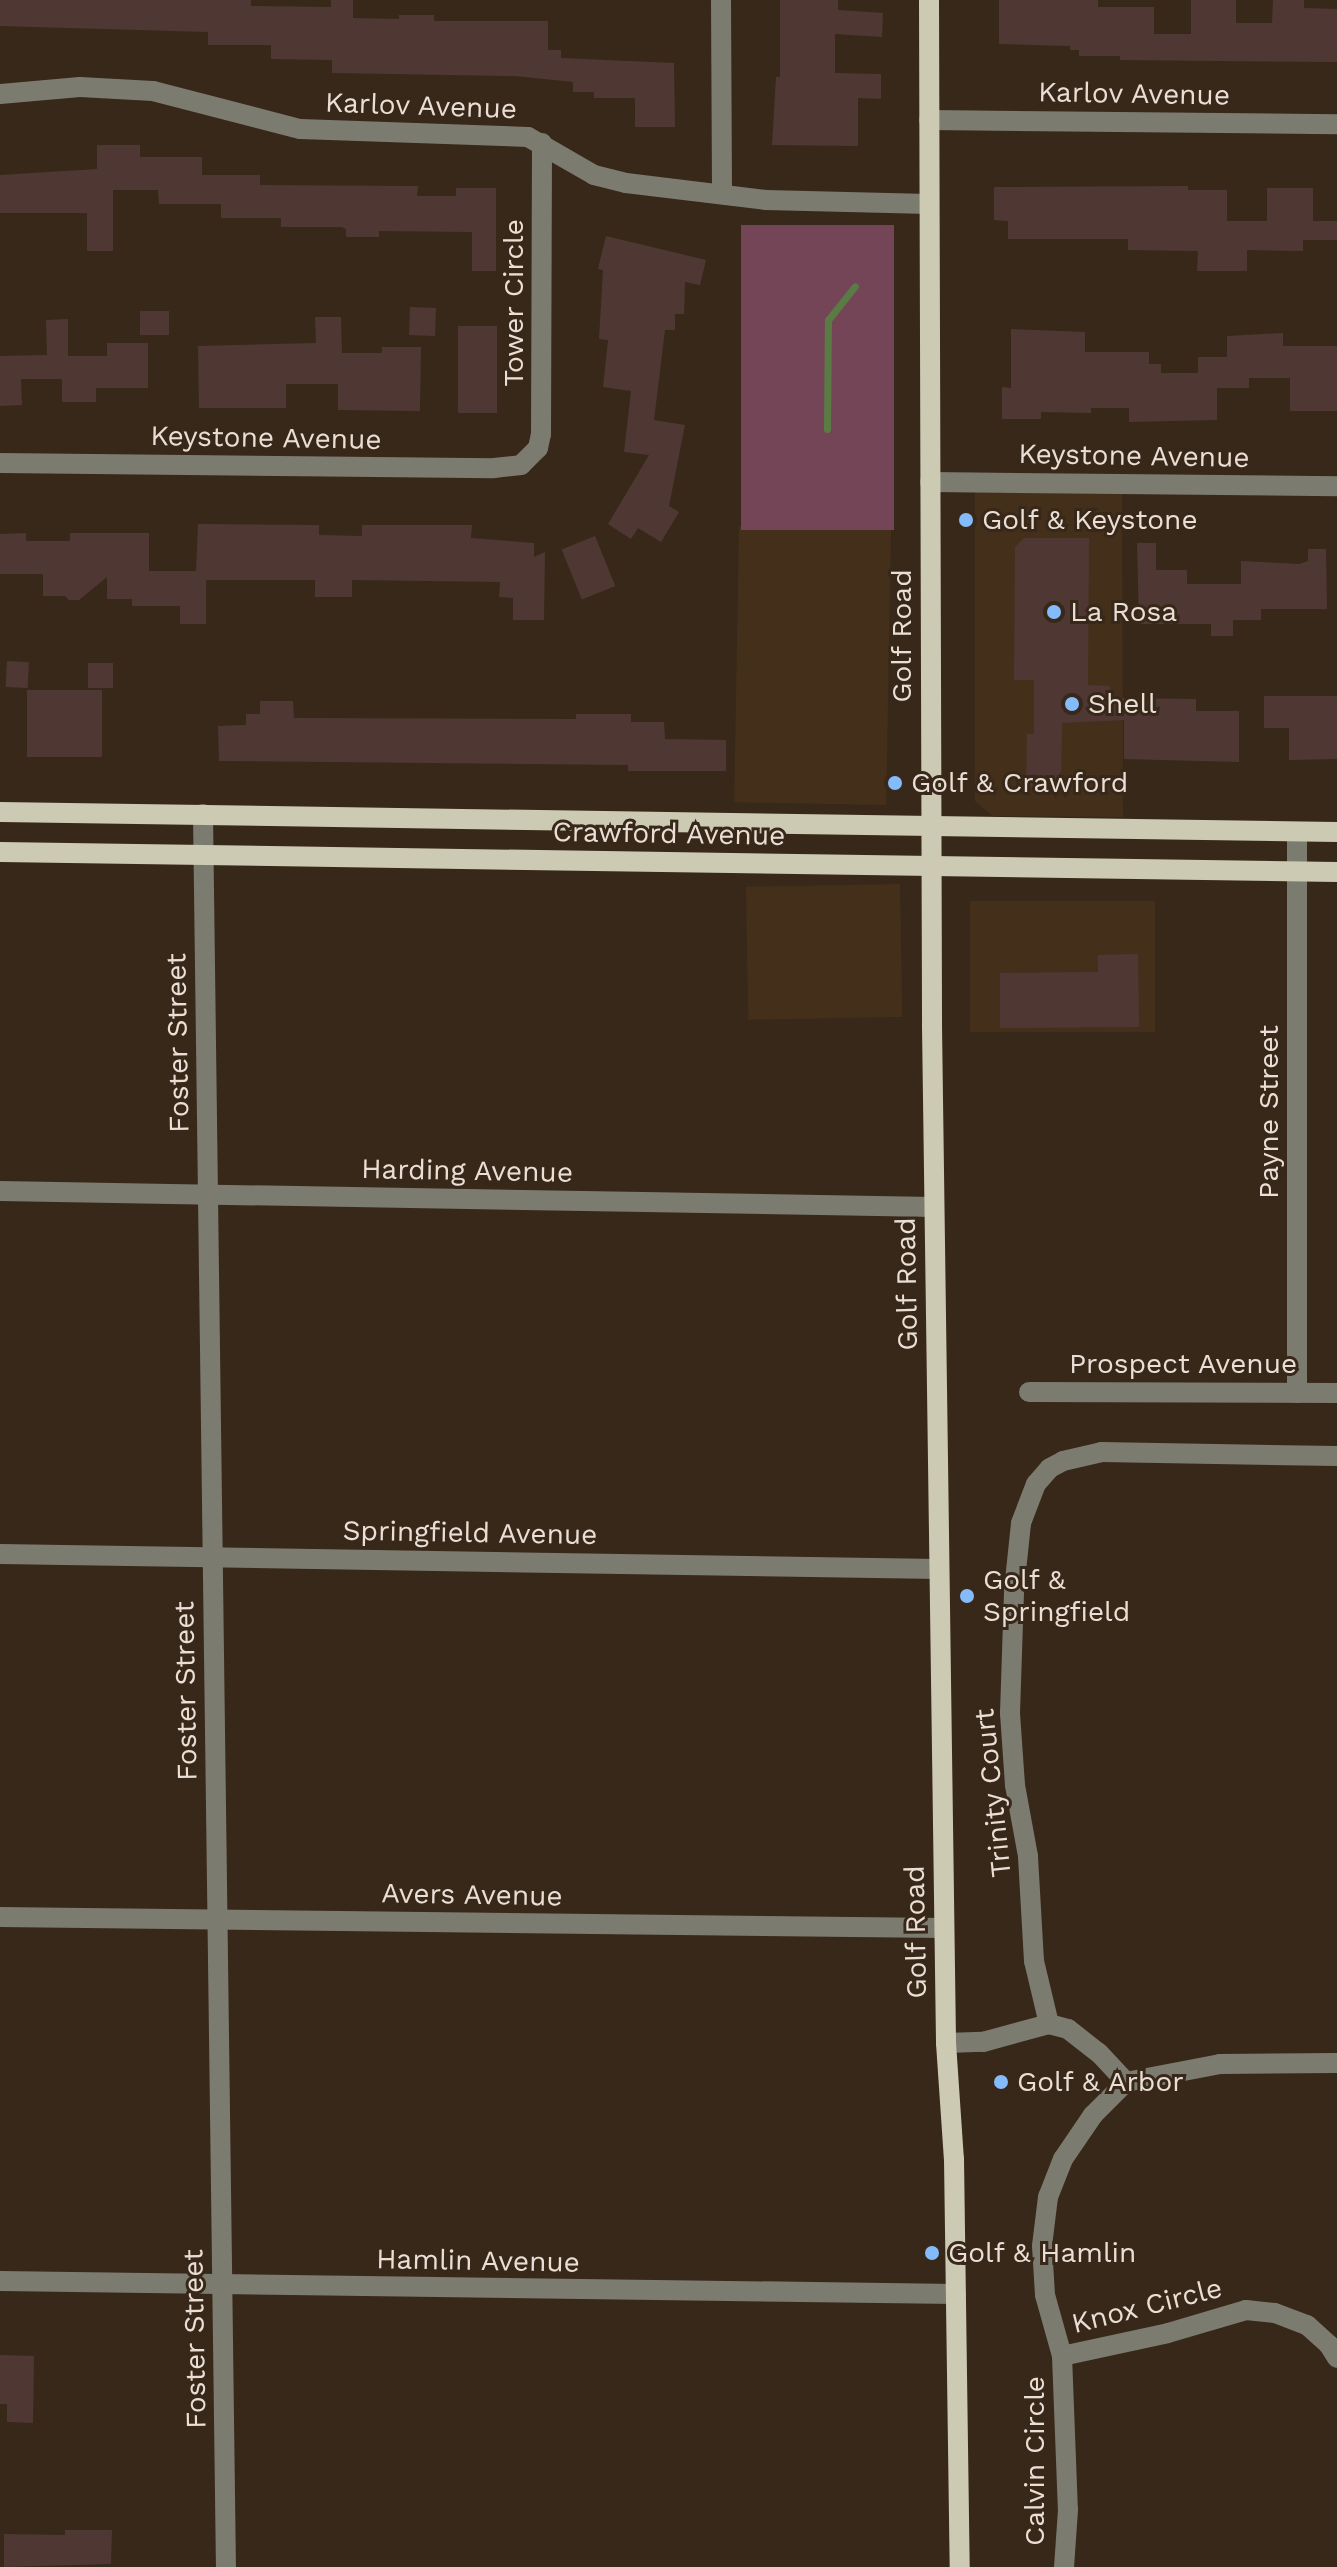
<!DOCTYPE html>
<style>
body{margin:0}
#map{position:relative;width:1337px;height:2567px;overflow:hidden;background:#382819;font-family:"Work Sans",sans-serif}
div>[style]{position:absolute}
.built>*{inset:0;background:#442f1b;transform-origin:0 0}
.green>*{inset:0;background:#744557;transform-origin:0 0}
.stream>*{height:7px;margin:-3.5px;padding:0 3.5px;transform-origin:3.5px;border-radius:3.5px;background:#5a7c44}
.building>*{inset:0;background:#4f3834;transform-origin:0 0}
.minor>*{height:20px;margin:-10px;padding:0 10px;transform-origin:10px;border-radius:10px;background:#7c7b70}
.major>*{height:20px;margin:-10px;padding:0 10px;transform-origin:10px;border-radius:10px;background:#cdcab4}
.dots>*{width:22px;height:22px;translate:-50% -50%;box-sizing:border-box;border:4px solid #382819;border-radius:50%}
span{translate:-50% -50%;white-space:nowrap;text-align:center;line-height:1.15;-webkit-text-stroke:6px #382819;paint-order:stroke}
.street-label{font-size:28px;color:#eadfd6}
.poi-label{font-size:28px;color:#eadfd6}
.left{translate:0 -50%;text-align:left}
</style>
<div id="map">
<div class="built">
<div style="clip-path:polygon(975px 479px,1122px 479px,1123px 817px,992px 816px,975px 801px)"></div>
<div style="left:891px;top:529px;width:276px;height:152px;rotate:91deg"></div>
<div style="left:900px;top:884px;width:133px;height:154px;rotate:89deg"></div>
<div style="left:1155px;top:901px;width:131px;height:185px;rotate:90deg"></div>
</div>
<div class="green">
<div style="left:741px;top:225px;width:153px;height:305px"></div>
</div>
<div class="stream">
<div style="left:827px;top:429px;width:109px;rotate:-89.5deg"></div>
<div style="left:828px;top:320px;width:43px;rotate:-51.5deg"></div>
</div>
<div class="building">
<div style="clip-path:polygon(0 0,251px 0,251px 6px,331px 7px,331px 0,353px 0,353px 18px,399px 19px,399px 15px,434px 15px,434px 21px,548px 21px,548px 50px,561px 50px,561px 58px,674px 63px,675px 127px,635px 127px,635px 98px,594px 98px,594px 92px,573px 92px,573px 82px,515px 76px,332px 73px,332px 60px,271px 59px,271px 45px,208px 45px,208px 32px,0 26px)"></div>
<div style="clip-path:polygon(780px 0,838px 0,838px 10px,883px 13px,882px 37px,835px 34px,835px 73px,881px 74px,881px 99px,858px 98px,858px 146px,772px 145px,776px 77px,780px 77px)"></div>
<div style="clip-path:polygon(999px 0,1098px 0,1098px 7px,1154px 7px,1154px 34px,1191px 34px,1191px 0,1236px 0,1236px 23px,1272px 23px,1273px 0,1304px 0,1304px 8px,1337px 9px,1337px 62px,1120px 60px,1120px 56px,1079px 56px,1079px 50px,1070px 50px,1070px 46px,999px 44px)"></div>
<div style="clip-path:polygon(97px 145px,140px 145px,140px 157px,202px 157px,202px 175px,260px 175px,260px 185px,418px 186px,417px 196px,456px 196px,456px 188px,496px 188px,496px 271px,472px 271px,472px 232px,379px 231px,379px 237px,346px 237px,346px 229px,342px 227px,281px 227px,281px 218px,221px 218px,221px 204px,159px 204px,158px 190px,113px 190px,113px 251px,87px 251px,87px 213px,0 213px,0 175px,97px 169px)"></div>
<div style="clip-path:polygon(1188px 186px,1188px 190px,1227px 190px,1227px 221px,1267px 221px,1267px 188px,1313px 188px,1313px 221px,1337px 221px,1337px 240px,1303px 240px,1303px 251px,1247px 250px,1247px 271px,1197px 271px,1198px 251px,1128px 250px,1128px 239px,1008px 239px,1008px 221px,994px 220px,994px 187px)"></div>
<div style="clip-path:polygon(606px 236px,706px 260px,700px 285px,685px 282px,684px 314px,675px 314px,675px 330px,665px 330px,654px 420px,685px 425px,669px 506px,679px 512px,661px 542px,638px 528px,631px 539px,608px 524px,649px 455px,624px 452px,631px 391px,603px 387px,608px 340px,599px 339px,603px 270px,598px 269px)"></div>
<div style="left:410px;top:307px;width:26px;height:28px;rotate:2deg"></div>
<div style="left:140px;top:311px;width:29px;height:24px"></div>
<div style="clip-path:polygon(315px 317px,341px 317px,342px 353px,382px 353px,382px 347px,421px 347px,420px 411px,338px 410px,338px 384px,286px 384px,286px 408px,199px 408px,198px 346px,316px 343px)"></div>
<div style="clip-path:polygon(68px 319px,68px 356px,107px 356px,107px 343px,148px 343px,148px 388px,96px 388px,96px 402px,62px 402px,62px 379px,21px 379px,22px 405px,0 406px,0 356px,47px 355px,46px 320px)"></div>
<div style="left:458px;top:326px;width:39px;height:87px"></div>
<div style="clip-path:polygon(1011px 329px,1085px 332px,1085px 352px,1149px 352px,1149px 364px,1161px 364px,1161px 373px,1198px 373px,1198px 357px,1227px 357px,1227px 336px,1283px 333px,1283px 346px,1337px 346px,1337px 411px,1290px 411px,1290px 378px,1249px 378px,1249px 388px,1217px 388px,1217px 420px,1129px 422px,1129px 408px,1091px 408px,1091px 413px,1041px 412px,1041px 419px,1002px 419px,1002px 387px,1011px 388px)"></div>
<div style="clip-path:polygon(198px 524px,319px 525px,319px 535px,362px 536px,362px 525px,472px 525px,471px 538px,534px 543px,534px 557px,545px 552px,544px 620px,513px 620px,513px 598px,499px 597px,500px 582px,352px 580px,352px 597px,315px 597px,315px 580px,206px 580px,206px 624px,180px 624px,180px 606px,132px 606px,132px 599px,107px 599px,107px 577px,79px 600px,69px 600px,65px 596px,43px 596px,43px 574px,0 574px,0 534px,26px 533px,26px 541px,70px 541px,70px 533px,149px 533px,149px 571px,196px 571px)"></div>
<div style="left:595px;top:536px;width:54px;height:36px;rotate:68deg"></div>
<div style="clip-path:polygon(1024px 538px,1089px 538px,1088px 685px,1110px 686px,1110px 698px,1196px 699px,1196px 711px,1239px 711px,1239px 762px,1124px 759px,1124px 720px,1062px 723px,1061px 788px,1026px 787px,1027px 734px,1034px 734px,1034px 680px,1014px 680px,1015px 547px)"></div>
<div style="clip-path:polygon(1137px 543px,1156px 543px,1156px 570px,1187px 570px,1187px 584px,1241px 584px,1241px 561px,1299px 564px,1308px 561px,1308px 549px,1326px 549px,1327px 609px,1261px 609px,1261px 620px,1233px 620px,1233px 636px,1211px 636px,1211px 624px,1139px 624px)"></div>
<div style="left:7px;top:661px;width:22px;height:26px;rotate:3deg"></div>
<div style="left:113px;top:663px;width:25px;height:25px;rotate:90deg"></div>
<div style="left:27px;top:690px;width:75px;height:67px"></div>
<div style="clip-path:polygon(1264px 696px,1337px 696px,1337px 759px,1289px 760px,1289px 728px,1264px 728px)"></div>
<div style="clip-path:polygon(260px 701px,293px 701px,294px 718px,576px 719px,576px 714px,631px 714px,631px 722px,664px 722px,665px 739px,726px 740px,726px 771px,628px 771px,628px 765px,219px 761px,218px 726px,246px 725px,246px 714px,260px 714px)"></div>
<div style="clip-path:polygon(1138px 954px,1139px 1027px,1000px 1028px,1000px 973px,1098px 972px,1098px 955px)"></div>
<div style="clip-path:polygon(0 2355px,34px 2356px,33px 2423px,7px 2422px,7px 2404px,0 2404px)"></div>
<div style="clip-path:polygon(65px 2530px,112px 2530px,111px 2564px,4px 2567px,4px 2534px,65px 2535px)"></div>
</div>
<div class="minor">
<div style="left:721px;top:0;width:194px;rotate:89.7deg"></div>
<div style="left:0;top:94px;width:80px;rotate:-5deg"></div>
<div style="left:80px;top:87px;width:73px;rotate:3.1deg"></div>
<div style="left:153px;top:91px;width:152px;rotate:14.5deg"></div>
<div style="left:300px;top:129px;width:228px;rotate:2deg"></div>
<div style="left:528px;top:137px;width:76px;rotate:29.9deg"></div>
<div style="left:594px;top:175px;width:33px;rotate:14deg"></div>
<div style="left:626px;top:183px;width:141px;rotate:6.9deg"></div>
<div style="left:766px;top:200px;width:163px;rotate:1.4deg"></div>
<div style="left:929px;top:120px;width:408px;rotate:0.6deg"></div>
<div style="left:0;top:463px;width:494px;rotate:0.6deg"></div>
<div style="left:494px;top:468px;width:27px;rotate:-6deg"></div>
<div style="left:521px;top:465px;width:24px;rotate:-45deg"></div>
<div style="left:538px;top:448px;width:14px;rotate:-78deg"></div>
<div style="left:541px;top:434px;width:291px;rotate:-89.8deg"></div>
<div style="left:930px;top:482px;width:407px;rotate:0.6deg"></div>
<div style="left:203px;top:814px;width:1753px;rotate:89.25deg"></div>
<div style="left:0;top:1191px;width:934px;rotate:0.98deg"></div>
<div style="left:1029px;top:1392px;width:308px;rotate:0.2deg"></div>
<div style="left:1297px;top:1393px;width:561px;rotate:-90deg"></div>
<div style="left:0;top:1554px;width:939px;rotate:0.92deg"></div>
<div style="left:0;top:1917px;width:944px;rotate:0.67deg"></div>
<div style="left:1049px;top:2024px;width:65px;rotate:-103.4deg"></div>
<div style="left:1034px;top:1961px;width:105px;rotate:-93.3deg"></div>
<div style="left:1028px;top:1856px;width:72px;rotate:-100.4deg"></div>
<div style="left:1015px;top:1785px;width:72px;rotate:-94deg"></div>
<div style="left:1010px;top:1713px;width:123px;rotate:-88.1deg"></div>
<div style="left:1014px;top:1590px;width:67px;rotate:-84deg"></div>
<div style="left:1021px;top:1523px;width:42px;rotate:-69deg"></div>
<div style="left:1036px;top:1484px;width:21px;rotate:-49deg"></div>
<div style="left:1050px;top:1468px;width:15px;rotate:-28deg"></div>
<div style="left:1063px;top:1461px;width:39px;rotate:-13deg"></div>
<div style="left:1101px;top:1452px;width:236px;rotate:1deg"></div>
<div style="left:946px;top:2043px;width:37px;rotate:-2deg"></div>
<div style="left:983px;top:2042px;width:68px;rotate:-15.3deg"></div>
<div style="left:1049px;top:2024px;width:20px;rotate:15deg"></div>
<div style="left:1068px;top:2029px;width:39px;rotate:38deg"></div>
<div style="left:1099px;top:2053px;width:40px;rotate:47deg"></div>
<div style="left:1126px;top:2082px;width:96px;rotate:-10.8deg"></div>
<div style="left:1220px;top:2064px;width:117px;rotate:-0.5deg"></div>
<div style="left:1126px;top:2082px;width:47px;rotate:135deg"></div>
<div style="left:1093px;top:2115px;width:53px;rotate:124.3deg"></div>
<div style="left:1063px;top:2159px;width:41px;rotate:111.5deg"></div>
<div style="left:1048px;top:2197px;width:49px;rotate:97deg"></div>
<div style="left:1042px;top:2246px;width:49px;rotate:86.5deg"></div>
<div style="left:1045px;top:2295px;width:63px;rotate:74.4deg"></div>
<div style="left:1062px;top:2356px;width:108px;rotate:-12.2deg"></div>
<div style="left:1168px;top:2333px;width:81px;rotate:-16.4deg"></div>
<div style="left:1246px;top:2310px;width:29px;rotate:6deg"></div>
<div style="left:1275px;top:2313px;width:34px;rotate:21deg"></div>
<div style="left:1307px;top:2325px;width:30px;rotate:42deg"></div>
<div style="left:1329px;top:2345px;width:15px;rotate:58deg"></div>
<div style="left:0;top:2281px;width:956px;rotate:0.78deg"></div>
<div style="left:1062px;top:2356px;width:154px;rotate:87.8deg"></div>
<div style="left:1068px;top:2510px;width:57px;rotate:94deg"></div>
</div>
<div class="major">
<div style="left:929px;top:0;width:1026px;rotate:89.83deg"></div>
<div style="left:932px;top:1026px;width:1017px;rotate:89.21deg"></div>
<div style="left:946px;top:2043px;width:116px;rotate:86.1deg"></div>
<div style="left:954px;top:2159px;width:408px;rotate:89.2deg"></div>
<div style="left:0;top:812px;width:1337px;rotate:0.86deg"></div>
<div style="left:0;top:852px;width:1337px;rotate:0.86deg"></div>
</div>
<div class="dots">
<div style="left:966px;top:520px;background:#84bcfb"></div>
<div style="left:1054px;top:612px;background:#84bcfb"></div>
<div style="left:1072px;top:704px;background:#84bcfb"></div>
<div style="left:895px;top:783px;background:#84bcfb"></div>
<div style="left:967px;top:1596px;background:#84bcfb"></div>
<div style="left:1001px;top:2082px;background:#84bcfb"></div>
<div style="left:932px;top:2253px;background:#84bcfb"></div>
</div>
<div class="street-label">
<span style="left:1134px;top:94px;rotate:1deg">Karlov Avenue</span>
<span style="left:421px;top:106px;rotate:2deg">Karlov Avenue</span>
<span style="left:514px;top:303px;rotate:-90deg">Tower Circle</span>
<span style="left:266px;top:438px;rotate:1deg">Keystone Avenue</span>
<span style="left:1134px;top:456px;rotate:1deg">Keystone Avenue</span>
<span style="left:902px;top:636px;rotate:-90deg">Golf Road</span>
<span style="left:669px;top:834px;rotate:1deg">Crawford Avenue</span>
<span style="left:178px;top:1043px;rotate:-91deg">Foster Street</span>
<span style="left:1269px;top:1112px;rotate:-90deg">Payne Street</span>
<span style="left:467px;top:1171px;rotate:1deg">Harding Avenue</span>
<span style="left:907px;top:1284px;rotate:-91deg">Golf Road</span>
<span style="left:1183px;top:1364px">Prospect Avenue</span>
<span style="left:470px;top:1533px;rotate:1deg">Springfield Avenue</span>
<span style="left:186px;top:1691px;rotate:-91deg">Foster Street</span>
<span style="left:993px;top:1793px;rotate:-96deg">Trinity Court</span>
<span style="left:472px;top:1895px;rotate:1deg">Avers Avenue</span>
<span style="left:916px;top:1932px;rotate:-91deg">Golf Road</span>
<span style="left:478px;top:2261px;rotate:1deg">Hamlin Avenue</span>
<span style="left:1147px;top:2306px;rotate:-14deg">Knox Circle</span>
<span style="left:195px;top:2339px;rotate:-91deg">Foster Street</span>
<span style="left:1035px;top:2461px;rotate:-90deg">Calvin Circle</span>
</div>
<div class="poi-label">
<span class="left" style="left:982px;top:520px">Golf &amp; Keystone</span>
<span class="left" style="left:1070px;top:612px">La Rosa</span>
<span class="left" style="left:1088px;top:704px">Shell</span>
<span class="left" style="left:911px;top:783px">Golf &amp; Crawford</span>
<span class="left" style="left:983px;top:1596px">Golf &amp;<br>Springfield</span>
<span class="left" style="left:1017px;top:2082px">Golf &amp; Arbor</span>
<span class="left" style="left:948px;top:2253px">Golf &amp; Hamlin</span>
</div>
</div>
